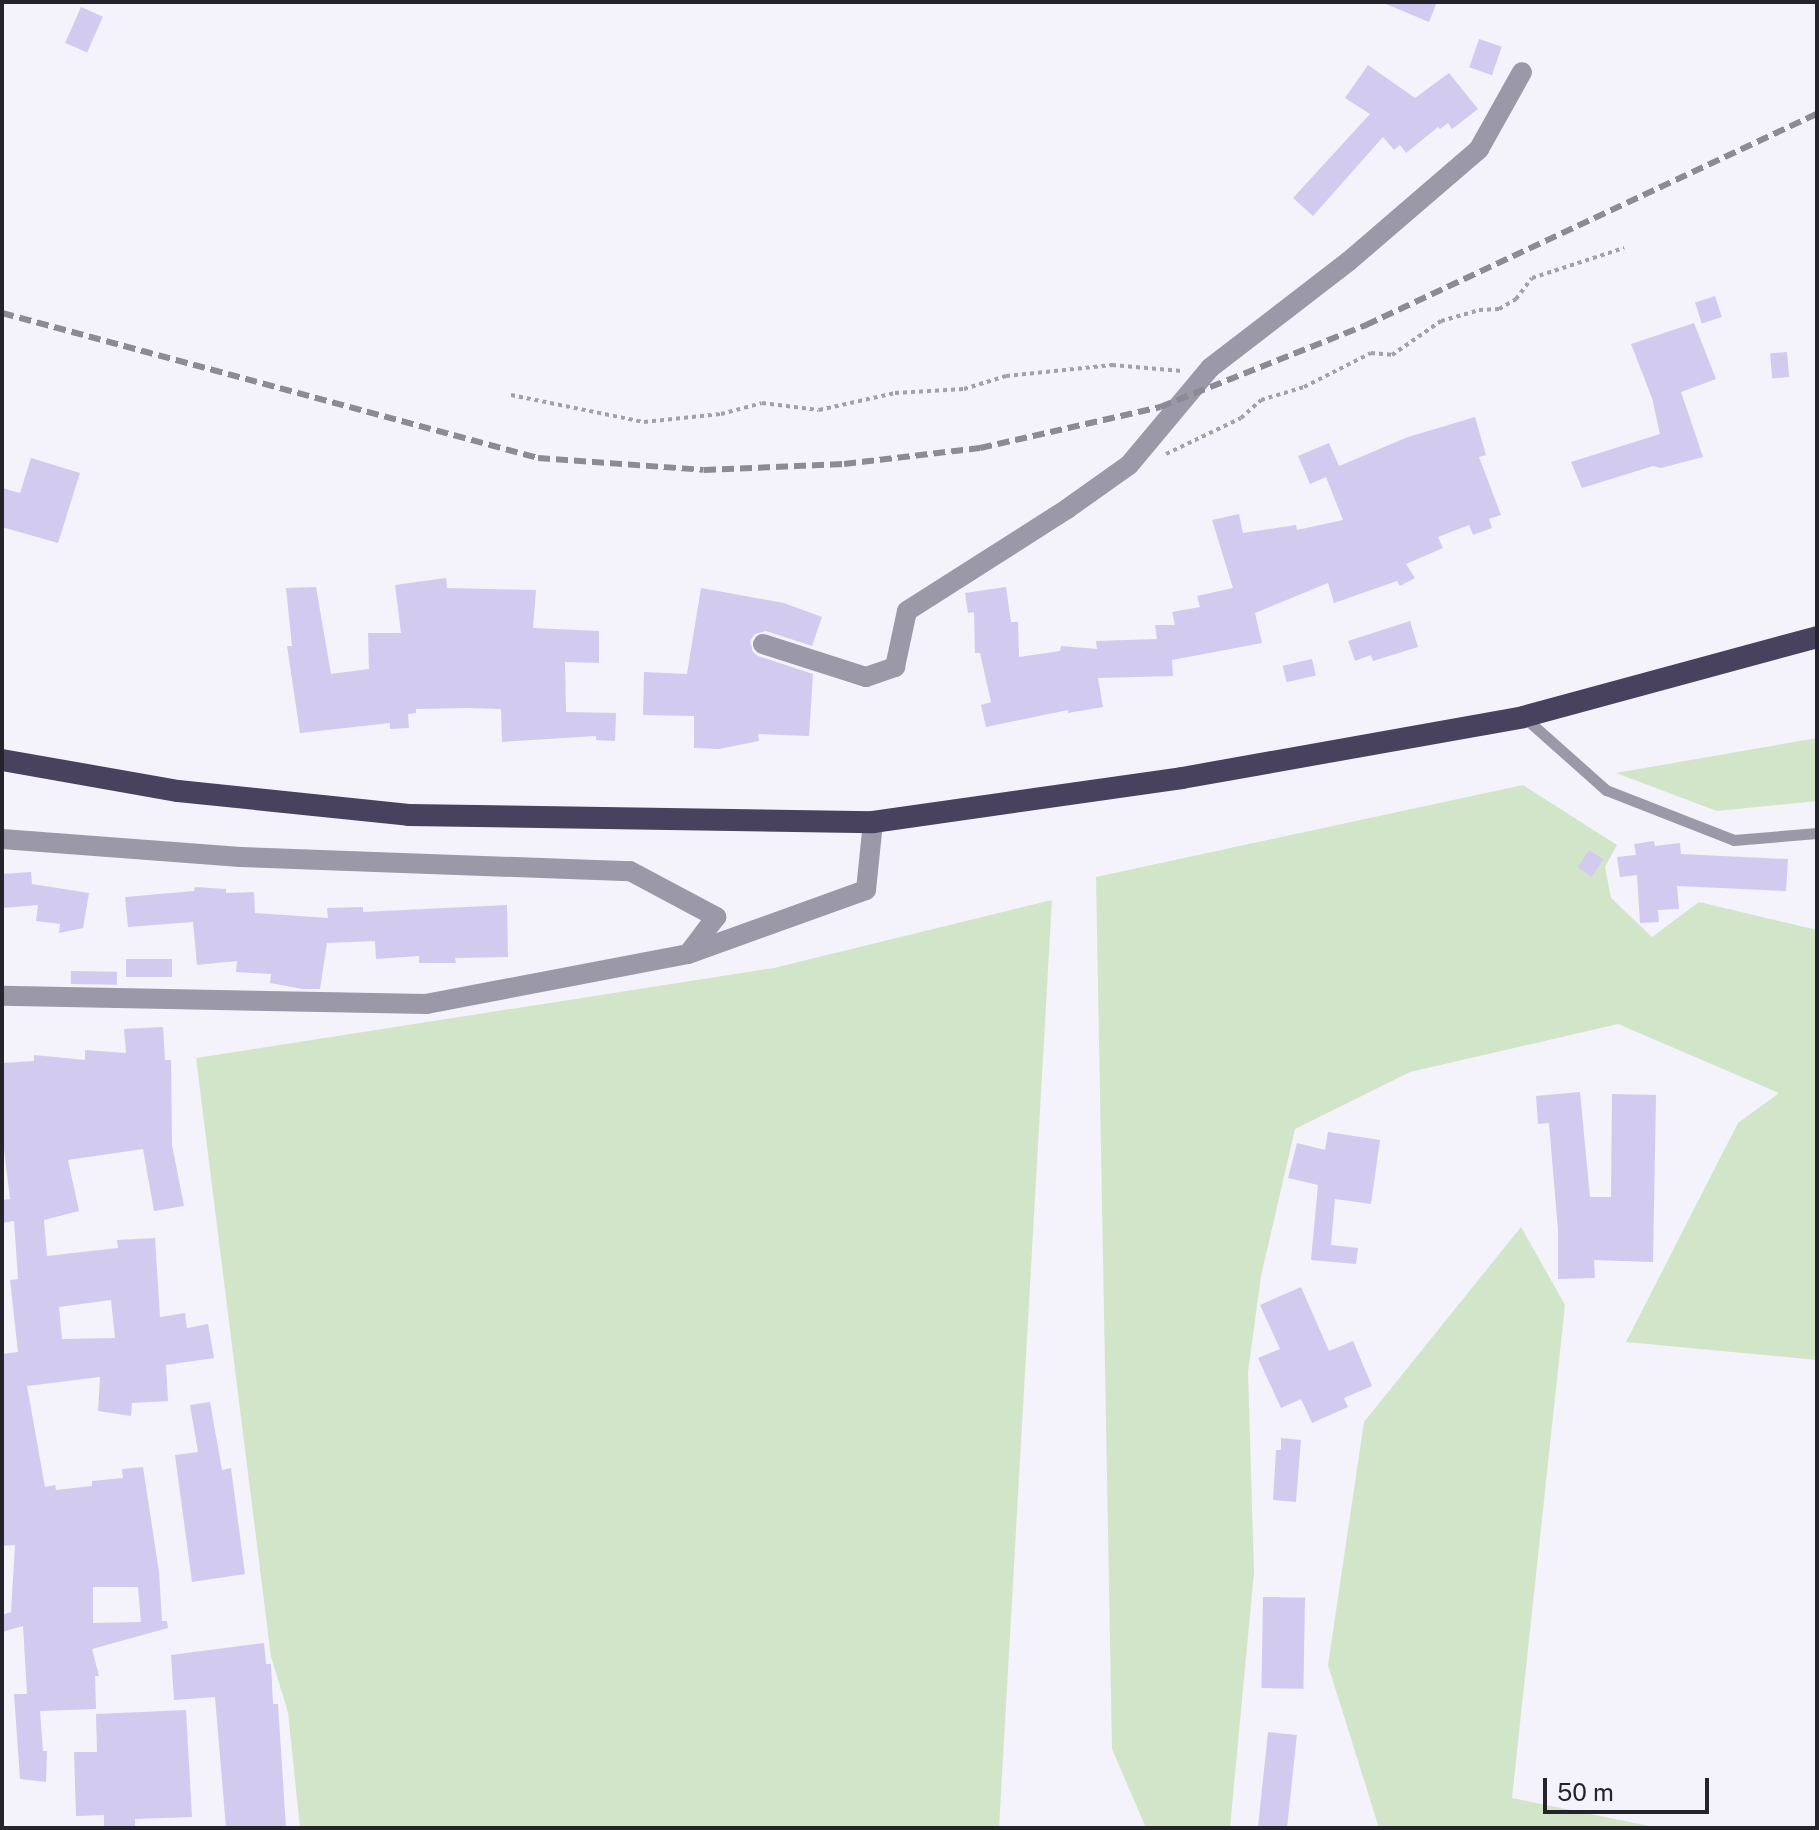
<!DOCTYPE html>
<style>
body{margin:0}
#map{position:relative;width:1819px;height:1830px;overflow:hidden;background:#f4f2fb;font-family:"Public Sans",sans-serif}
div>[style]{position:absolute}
.green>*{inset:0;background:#d1e5c9}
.building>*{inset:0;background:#d2cbef;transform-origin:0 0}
.path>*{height:4px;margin-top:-2px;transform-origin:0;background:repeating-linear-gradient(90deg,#a2a0a9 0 4px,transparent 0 8px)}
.service>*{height:11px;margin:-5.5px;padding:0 5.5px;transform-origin:5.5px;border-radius:5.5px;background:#9b98a8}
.minor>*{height:20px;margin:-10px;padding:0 10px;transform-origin:10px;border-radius:10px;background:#9b98a8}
.trunk>*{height:22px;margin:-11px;padding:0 11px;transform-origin:11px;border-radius:11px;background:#48425e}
.rail>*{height:6px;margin-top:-3px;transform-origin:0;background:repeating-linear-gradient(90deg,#8c8a93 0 12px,transparent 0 18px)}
span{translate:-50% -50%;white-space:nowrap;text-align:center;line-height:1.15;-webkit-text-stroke:7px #f4f2fb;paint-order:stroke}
.frame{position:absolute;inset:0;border:4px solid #25232c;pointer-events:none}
.scale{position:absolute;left:1543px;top:1778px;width:166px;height:36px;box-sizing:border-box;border:4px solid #25232c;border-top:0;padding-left:10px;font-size:24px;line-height:28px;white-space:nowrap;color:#25232c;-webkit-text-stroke:6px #f4f2fb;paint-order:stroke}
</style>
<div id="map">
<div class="green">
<div style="clip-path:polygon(1817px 738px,1817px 801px,1717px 811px,1616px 773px)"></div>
<div style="clip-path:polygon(1523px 785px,1617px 845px,1605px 867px,1611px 898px,1652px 937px,1699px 902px,1817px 930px,1817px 1360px,1626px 1342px,1738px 1123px,1779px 1093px,1618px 1024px,1410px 1072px,1295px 1129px,1261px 1276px,1248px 1372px,1254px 1572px,1230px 1828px,1146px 1828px,1112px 1749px,1096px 877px)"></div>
<div style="clip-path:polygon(1052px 900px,999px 1828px,300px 1828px,288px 1712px,271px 1657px,196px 1058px,774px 968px)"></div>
<div style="clip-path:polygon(1521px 1227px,1565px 1305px,1512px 1798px,1659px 1828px,1379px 1828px,1328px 1665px,1364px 1422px)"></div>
</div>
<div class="building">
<div style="clip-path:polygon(1381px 2px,1437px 2px,1429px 22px)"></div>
<div style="left:81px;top:7px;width:24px;height:39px;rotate:24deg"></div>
<div style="left:1479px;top:39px;width:24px;height:30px;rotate:19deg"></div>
<div style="clip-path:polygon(1368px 65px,1415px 98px,1449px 73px,1478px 109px,1452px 129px,1448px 123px,1440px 129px,1438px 127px,1406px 153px,1400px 145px,1394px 150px,1383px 137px,1313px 216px,1293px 198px,1370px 114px,1345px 98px)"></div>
<div style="left:1715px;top:296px;width:22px;height:21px;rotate:72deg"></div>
<div style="clip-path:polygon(1694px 323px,1716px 379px,1681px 392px,1703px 457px,1661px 468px,1653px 466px,1582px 488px,1571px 462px,1660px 434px,1652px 398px,1631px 344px)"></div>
<div style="left:1787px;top:352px;width:25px;height:17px;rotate:85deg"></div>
<div style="clip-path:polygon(1475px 417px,1486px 455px,1479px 457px,1501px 515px,1489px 519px,1492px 528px,1473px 535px,1469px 525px,1438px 537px,1443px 548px,1406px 564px,1415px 578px,1400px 586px,1397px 581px,1334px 603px,1328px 583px,1255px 613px,1262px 643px,1172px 660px,1173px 676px,1098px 678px,1103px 707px,1068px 713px,1068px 710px,986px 727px,981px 705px,991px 702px,980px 653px,975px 653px,974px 612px,968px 613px,965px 593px,1006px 587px,1011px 622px,1018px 622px,1019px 657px,1060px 651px,1061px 646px,1097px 649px,1096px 641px,1157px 639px,1155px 625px,1175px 625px,1172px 612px,1200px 607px,1197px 596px,1233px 588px,1212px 520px,1239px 514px,1243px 533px,1296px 525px,1297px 530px,1343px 520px,1326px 477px,1310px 484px,1298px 456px,1329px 443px,1339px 466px,1408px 437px)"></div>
<div style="clip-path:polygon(31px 458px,80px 473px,58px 543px,2px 527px,2px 488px,20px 493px)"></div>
<div style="clip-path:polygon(446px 578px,447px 588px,536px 590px,533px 628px,599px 631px,599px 663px,565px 662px,566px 712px,616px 713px,615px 741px,596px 740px,596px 736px,502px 742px,501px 709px,468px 708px,416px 709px,416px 713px,408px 714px,409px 728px,390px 729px,390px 723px,300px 733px,287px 646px,292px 646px,286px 588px,316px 587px,331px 674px,369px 669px,368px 633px,401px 633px,395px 585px)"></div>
<div style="clip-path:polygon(701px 588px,784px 603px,822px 617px,812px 646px,766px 631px,755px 634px,750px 641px,753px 652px,758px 656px,813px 674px,809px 736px,758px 734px,759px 741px,719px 749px,694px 748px,694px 716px,643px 715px,644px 672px,687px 674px)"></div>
<div style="clip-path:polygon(1410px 621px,1418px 647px,1373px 661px,1371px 655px,1355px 661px,1348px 641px)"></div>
<div style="left:1312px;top:659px;width:17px;height:30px;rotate:77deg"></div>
<div style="clip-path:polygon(1654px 841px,1655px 846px,1680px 843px,1681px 854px,1788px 859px,1786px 891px,1677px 886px,1679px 909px,1658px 910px,1659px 922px,1640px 923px,1637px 875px,1620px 877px,1617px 857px,1636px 855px,1634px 844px)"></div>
<div style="left:1589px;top:850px;width:17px;height:21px;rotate:33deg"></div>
<div style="clip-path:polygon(31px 872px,32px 884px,89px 893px,83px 928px,59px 933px,60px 924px,36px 921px,38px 905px,2px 908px,2px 874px)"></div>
<div style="clip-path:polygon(195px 887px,226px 889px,226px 893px,254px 892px,255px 913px,328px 918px,327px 908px,363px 907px,363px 912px,507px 905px,508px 957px,455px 958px,456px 963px,419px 963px,419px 956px,376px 959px,375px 941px,327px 943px,320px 989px,303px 989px,270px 983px,271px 974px,236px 972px,237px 961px,197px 965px,193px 922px,128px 927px,125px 897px,194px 891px)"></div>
<div style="left:126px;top:959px;width:46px;height:18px"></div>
<div style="left:71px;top:971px;width:46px;height:13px;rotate:1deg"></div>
<div style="clip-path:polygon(evenodd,163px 1027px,165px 1060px,171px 1060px,172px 1145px,184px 1206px,154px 1211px,143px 1149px,68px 1160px,79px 1211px,44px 1220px,47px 1256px,118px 1248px,117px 1240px,155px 1238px,160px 1317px,185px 1313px,187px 1328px,208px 1324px,214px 1358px,166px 1365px,168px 1401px,132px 1403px,131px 1416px,98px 1411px,100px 1377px,27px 1386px,45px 1487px,55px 1485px,56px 1490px,92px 1486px,92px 1481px,123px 1478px,122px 1469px,143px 1467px,159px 1572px,162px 1621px,167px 1621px,168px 1628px,92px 1649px,99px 1676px,95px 1676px,96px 1709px,40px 1711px,43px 1751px,47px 1751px,46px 1782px,20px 1779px,14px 1694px,27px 1694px,23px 1626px,2px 1632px,2px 1615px,11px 1612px,15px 1545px,2px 1546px,2px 1354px,18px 1352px,10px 1280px,18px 1279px,14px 1221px,2px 1223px,2px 1200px,10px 1199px,2px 1133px,2px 1063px,34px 1061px,34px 1055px,85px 1060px,85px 1050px,126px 1053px,124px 1029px,163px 1027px,111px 1300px,115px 1338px,62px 1339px,59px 1307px,111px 1300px,163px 1027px,93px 1587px,138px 1587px,141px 1622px,93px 1623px,93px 1587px)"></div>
<div style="clip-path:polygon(1580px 1092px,1590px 1197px,1611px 1197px,1612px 1094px,1656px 1095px,1653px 1262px,1594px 1260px,1595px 1278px,1558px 1279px,1558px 1230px,1549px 1123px,1538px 1124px,1536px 1096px)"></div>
<div style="clip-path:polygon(1328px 1132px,1380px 1140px,1371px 1204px,1335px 1199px,1331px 1245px,1358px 1248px,1356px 1264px,1311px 1260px,1318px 1185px,1288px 1178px,1297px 1143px,1325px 1150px)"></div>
<div style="clip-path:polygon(1301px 1287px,1329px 1351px,1353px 1341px,1372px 1386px,1344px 1398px,1348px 1407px,1312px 1423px,1301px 1399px,1281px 1408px,1258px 1358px,1280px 1349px,1260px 1305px)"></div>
<div style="clip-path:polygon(210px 1402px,222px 1470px,231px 1468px,245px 1574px,192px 1582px,175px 1455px,198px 1452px,190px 1405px)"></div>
<div style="clip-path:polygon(1281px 1438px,1301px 1440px,1296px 1502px,1273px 1500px,1276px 1450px,1281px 1450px)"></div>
<div style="left:1263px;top:1597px;width:42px;height:91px;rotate:1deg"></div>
<div style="clip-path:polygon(264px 1643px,266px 1664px,271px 1664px,273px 1704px,278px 1704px,286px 1828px,226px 1828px,215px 1697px,174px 1700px,171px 1655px)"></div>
<div style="clip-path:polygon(186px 1710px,192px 1817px,135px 1819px,135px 1828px,104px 1828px,104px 1815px,76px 1816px,74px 1752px,97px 1752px,96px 1714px)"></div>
<div style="left:1268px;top:1732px;width:29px;height:96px;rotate:6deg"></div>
</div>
<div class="path">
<div style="left:511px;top:395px;width:136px;rotate:11.5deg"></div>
<div style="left:644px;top:422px;width:77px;rotate:-5.9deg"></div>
<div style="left:721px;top:414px;width:42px;rotate:-15deg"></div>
<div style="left:762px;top:403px;width:57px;rotate:7deg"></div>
<div style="left:819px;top:410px;width:78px;rotate:-12.6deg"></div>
<div style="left:895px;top:393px;width:69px;rotate:-3.3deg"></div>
<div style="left:964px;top:389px;width:44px;rotate:-17.2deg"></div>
<div style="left:1006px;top:376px;width:107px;rotate:-5.9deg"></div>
<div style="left:1112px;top:365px;width:70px;rotate:4.9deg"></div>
<div style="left:1166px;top:454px;width:83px;rotate:-25.6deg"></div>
<div style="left:1241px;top:418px;width:27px;rotate:-42deg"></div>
<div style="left:1261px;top:400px;width:45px;rotate:-16.8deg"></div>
<div style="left:1304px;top:387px;width:75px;rotate:-26.9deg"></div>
<div style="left:1371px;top:353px;width:21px;rotate:5deg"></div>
<div style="left:1392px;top:355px;width:60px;rotate:-34.8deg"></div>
<div style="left:1441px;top:321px;width:40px;rotate:-16deg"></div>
<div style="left:1479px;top:310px;width:20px;rotate:-3deg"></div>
<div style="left:1499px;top:309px;width:20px;rotate:-30deg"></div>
<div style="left:1516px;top:299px;width:26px;rotate:-53deg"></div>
<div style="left:1532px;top:278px;width:97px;rotate:-18.1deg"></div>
</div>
<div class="service">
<div style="left:1524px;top:717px;width:110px;rotate:41.7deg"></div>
<div style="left:1606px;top:790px;width:137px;rotate:21.3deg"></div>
<div style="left:1734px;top:840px;width:83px;rotate:-4.8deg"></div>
</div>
<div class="minor">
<div style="left:763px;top:644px;width:108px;rotate:17.8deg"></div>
<div style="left:866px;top:677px;width:31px;rotate:-19deg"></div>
<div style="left:895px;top:667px;width:57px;rotate:-77.9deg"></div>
<div style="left:907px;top:611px;width:190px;rotate:-32.5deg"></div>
<div style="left:1067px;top:509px;width:76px;rotate:-35.4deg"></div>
<div style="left:1129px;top:465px;width:126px;rotate:-50.1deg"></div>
<div style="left:1210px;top:368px;width:175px;rotate:-37.6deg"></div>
<div style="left:1349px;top:261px;width:172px;rotate:-40.7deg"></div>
<div style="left:1479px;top:149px;width:88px;rotate:-60.8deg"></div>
<div style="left:2px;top:839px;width:239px;rotate:4.3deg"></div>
<div style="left:240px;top:857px;width:390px;rotate:2.1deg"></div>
<div style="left:630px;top:871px;width:98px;rotate:28.1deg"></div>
<div style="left:716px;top:917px;width:46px;rotate:127.1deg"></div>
<div style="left:688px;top:954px;width:266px;rotate:169.2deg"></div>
<div style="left:427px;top:1004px;width:425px;rotate:-178.9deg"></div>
<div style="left:688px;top:954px;width:189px;rotate:-19.8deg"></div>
<div style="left:866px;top:890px;width:68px;rotate:-84.1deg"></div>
</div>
<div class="trunk">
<div style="left:2px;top:760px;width:179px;rotate:10deg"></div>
<div style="left:178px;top:791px;width:232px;rotate:5.9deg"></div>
<div style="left:409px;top:815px;width:464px;rotate:0.9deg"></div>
<div style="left:873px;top:822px;width:312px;rotate:-8.1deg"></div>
<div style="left:1182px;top:778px;width:346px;rotate:-10.1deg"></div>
<div style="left:1523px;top:717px;width:305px;rotate:-15.2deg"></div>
</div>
<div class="rail">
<div style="left:2px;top:313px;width:555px;rotate:15.14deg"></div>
<div style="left:538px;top:458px;width:166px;rotate:4.1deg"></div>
<div style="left:704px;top:470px;width:140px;rotate:-2.5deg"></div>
<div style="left:844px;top:464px;width:137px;rotate:-6.7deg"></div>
<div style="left:980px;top:448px;width:185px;rotate:-12.8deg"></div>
<div style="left:1160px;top:407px;width:222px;rotate:-21.7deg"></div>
<div style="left:1366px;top:325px;width:498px;rotate:-25.1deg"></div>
</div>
<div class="frame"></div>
<div class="scale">50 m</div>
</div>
